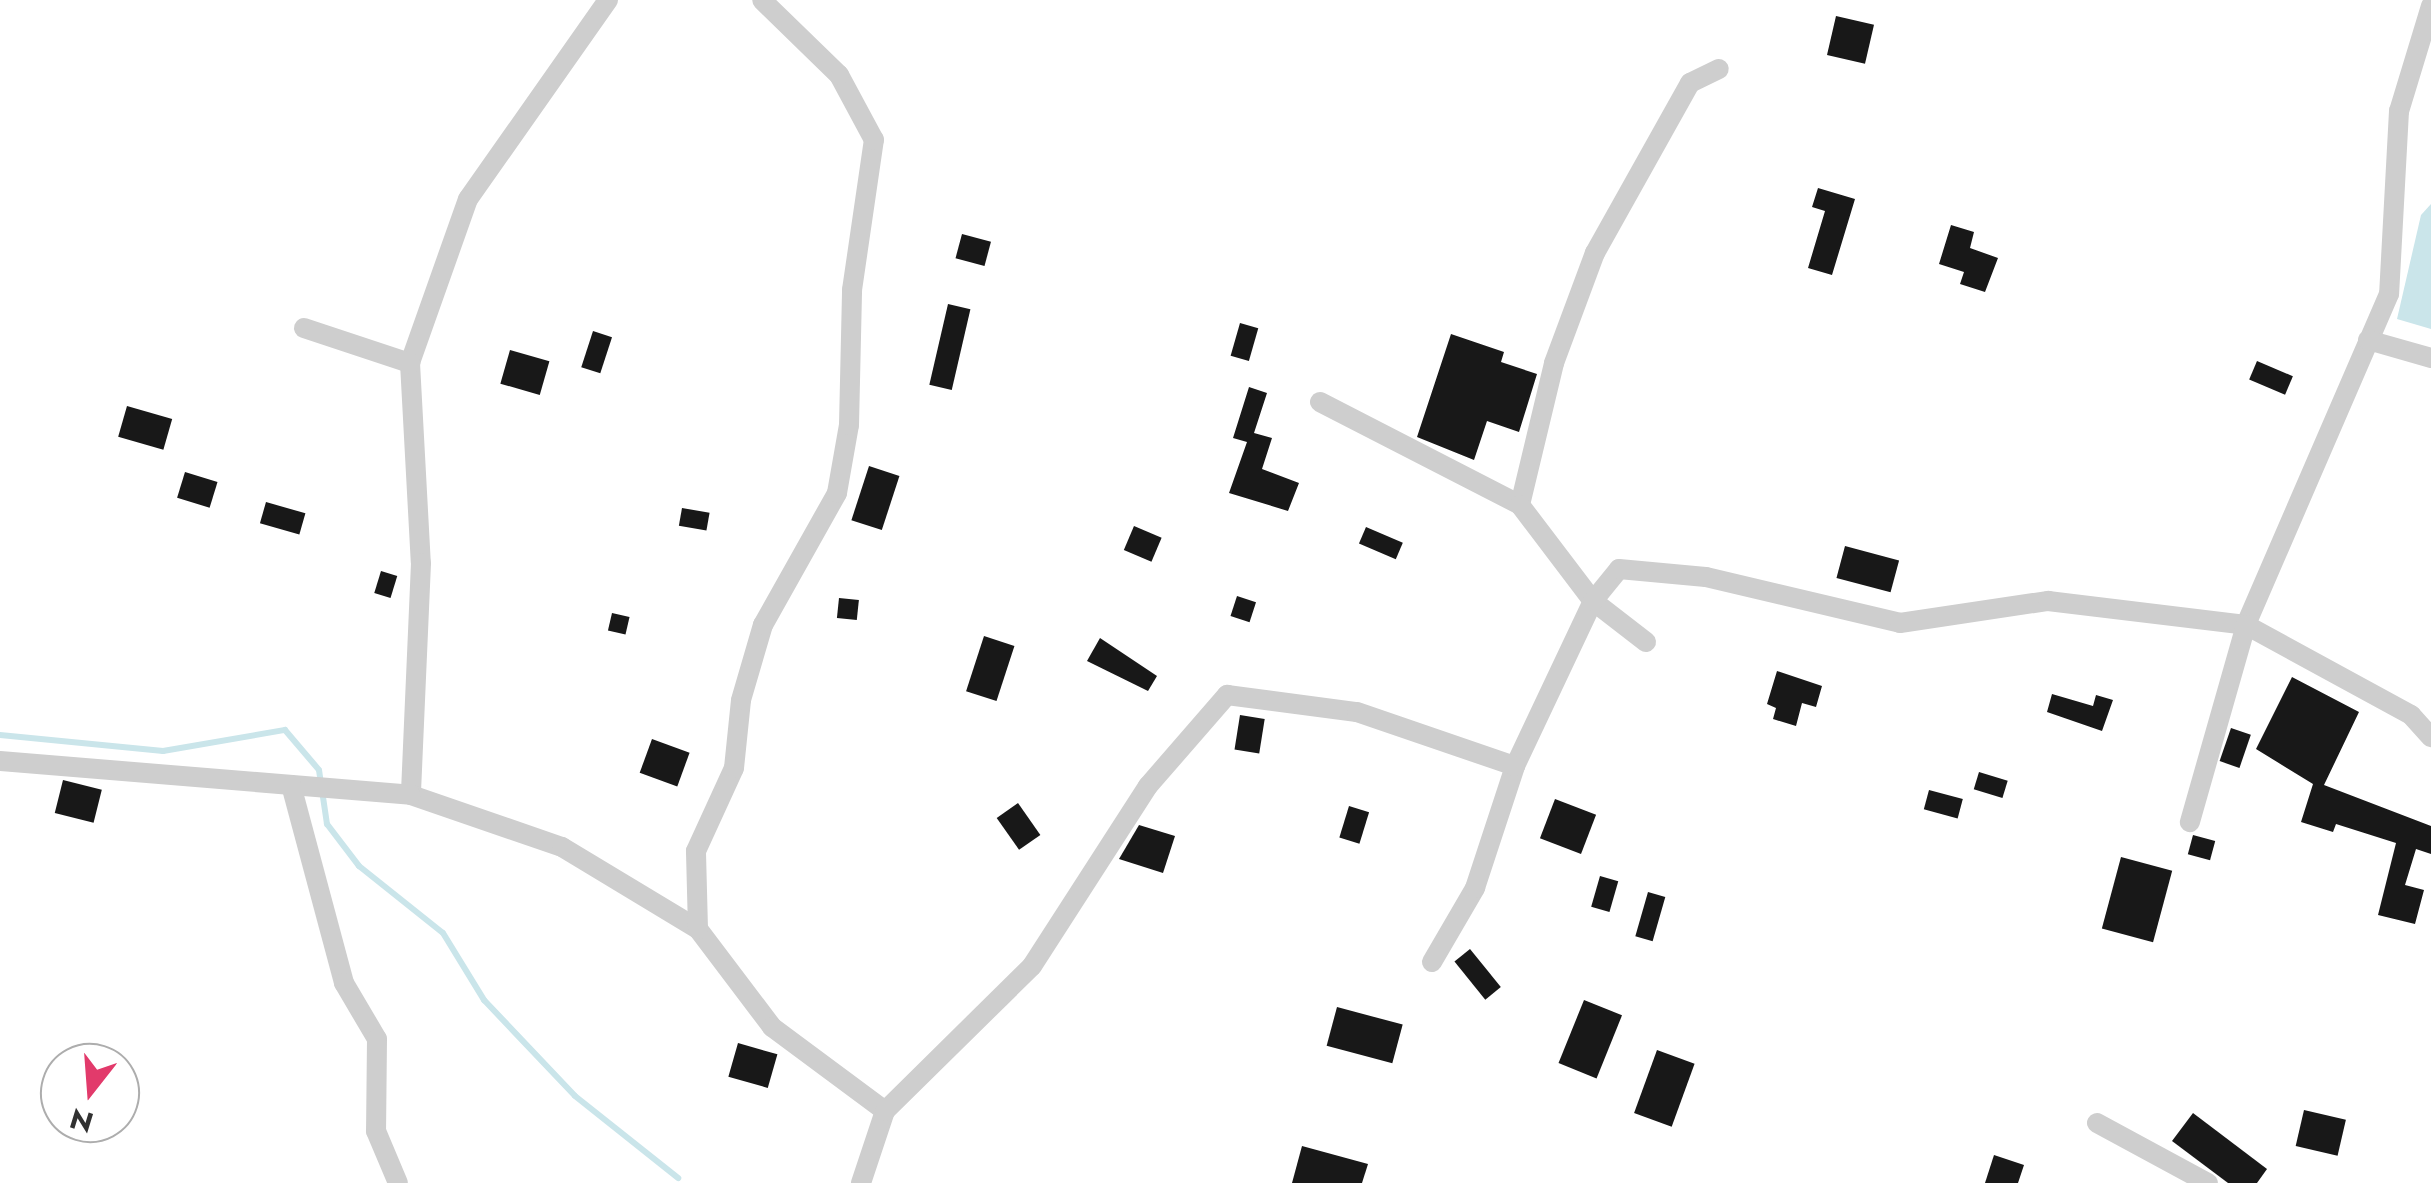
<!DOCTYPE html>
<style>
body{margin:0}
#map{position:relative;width:2431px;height:1183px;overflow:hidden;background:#fff;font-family:Jost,sans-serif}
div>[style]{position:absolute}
.water>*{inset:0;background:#cae5ea}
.stream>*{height:6px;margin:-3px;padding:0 3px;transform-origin:3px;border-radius:3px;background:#cae5ea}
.building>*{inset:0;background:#181818;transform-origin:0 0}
.street>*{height:20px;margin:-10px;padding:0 10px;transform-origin:10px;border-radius:10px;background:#cecece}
span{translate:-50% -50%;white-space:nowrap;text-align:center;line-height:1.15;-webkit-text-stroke:10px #fff;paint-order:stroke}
.north{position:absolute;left:40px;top:1043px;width:100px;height:100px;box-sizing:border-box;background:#fff;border:2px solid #adadad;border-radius:50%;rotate:197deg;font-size:28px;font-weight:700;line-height:40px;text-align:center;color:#313131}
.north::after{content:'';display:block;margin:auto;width:35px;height:45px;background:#e23a6b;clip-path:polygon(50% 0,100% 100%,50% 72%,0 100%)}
</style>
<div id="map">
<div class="water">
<div style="clip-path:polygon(2431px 204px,2431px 329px,2397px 319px,2421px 215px)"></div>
</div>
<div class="stream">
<div style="left:0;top:735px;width:164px;rotate:5.6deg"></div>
<div style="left:163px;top:751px;width:124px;rotate:-9.8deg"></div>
<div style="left:285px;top:730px;width:52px;rotate:49.6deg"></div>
<div style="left:319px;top:770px;width:55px;rotate:81.6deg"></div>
<div style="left:327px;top:824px;width:53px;rotate:52.7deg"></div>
<div style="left:359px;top:866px;width:107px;rotate:38.6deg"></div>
<div style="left:443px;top:933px;width:79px;rotate:58.5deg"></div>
<div style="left:484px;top:1000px;width:132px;rotate:46.5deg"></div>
<div style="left:575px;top:1096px;width:132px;rotate:38.5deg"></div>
</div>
<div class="building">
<div style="left:1836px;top:16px;width:39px;height:40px;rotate:13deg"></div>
<div style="clip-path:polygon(1818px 188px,1855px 199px,1832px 275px,1808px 268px,1825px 211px,1812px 207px)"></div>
<div style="clip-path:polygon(1951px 225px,1974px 232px,1970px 248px,1998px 258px,1985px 292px,1960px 284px,1964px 272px,1939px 264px)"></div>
<div style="left:962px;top:234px;width:30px;height:25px;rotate:15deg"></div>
<div style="left:948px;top:304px;width:23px;height:83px;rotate:13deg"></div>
<div style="left:1240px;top:323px;width:19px;height:34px;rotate:16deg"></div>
<div style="left:593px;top:331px;width:20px;height:38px;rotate:18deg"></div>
<div style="clip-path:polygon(1451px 334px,1504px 352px,1501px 362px,1537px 374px,1519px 432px,1487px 421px,1474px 460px,1417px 437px)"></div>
<div style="left:510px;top:350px;width:41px;height:35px;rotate:16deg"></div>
<div style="left:2257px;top:361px;width:39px;height:20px;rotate:23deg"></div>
<div style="clip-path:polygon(1249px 387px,1267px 393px,1254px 433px,1272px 438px,1262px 469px,1299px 483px,1288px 511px,1229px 493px,1247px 442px,1233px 438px)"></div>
<div style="left:127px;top:406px;width:47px;height:32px;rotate:16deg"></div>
<div style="left:869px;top:466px;width:32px;height:57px;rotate:18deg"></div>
<div style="left:185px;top:472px;width:34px;height:27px;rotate:17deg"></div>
<div style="left:266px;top:502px;width:41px;height:22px;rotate:16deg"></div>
<div style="left:682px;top:508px;width:28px;height:18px;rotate:10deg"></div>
<div style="left:1134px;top:526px;width:30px;height:26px;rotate:23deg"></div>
<div style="left:1366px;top:527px;width:40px;height:18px;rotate:23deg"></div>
<div style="left:1845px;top:546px;width:56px;height:33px;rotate:15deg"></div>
<div style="left:381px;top:571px;width:17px;height:23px;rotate:17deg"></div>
<div style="left:1237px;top:596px;width:20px;height:21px;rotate:18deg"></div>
<div style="left:839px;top:598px;width:20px;height:20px;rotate:6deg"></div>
<div style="left:612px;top:613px;width:18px;height:18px;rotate:13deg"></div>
<div style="left:984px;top:636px;width:32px;height:58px;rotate:18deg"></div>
<div style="clip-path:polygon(1100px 638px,1157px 676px,1148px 691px,1087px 661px)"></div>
<div style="clip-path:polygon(1777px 671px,1822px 686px,1816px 707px,1802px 703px,1796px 726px,1773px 719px,1776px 708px,1767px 704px)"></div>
<div style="clip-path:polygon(2292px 677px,2359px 712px,2324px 785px,2431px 826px,2431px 854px,2416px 849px,2405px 885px,2424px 890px,2415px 924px,2378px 915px,2396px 843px,2336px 824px,2333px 832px,2301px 822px,2313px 784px,2256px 749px)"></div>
<div style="clip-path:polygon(2052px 694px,2093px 706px,2096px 695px,2113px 700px,2102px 731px,2047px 712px)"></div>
<div style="left:1240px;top:715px;width:25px;height:35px;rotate:9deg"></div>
<div style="left:2231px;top:728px;width:21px;height:35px;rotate:19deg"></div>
<div style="left:652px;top:739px;width:40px;height:36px;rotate:20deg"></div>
<div style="left:1979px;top:772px;width:30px;height:18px;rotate:17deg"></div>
<div style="left:63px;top:780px;width:40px;height:34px;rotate:14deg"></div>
<div style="left:1929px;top:790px;width:35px;height:20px;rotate:15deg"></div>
<div style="left:1555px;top:799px;width:44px;height:42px;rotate:21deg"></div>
<div style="left:1018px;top:803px;width:39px;height:26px;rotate:55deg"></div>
<div style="left:1349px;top:806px;width:21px;height:33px;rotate:17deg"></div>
<div style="clip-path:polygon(1139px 825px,1175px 836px,1163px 873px,1119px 859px)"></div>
<div style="left:2193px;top:835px;width:23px;height:20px;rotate:15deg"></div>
<div style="left:2121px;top:857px;width:53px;height:74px;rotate:15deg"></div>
<div style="left:1600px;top:876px;width:19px;height:32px;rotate:16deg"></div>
<div style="left:1648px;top:892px;width:18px;height:46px;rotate:16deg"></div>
<div style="left:1470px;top:949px;width:49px;height:20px;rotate:51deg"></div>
<div style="left:1584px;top:1000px;width:41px;height:68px;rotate:22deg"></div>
<div style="left:1337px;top:1007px;width:68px;height:40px;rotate:15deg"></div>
<div style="left:738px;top:1043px;width:41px;height:35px;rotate:16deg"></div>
<div style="left:1657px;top:1050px;width:40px;height:67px;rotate:20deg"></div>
<div style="left:2304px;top:1110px;width:43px;height:37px;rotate:13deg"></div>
<div style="clip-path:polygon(2193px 1113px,2267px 1169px,2257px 1183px,2228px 1183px,2172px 1141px)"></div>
<div style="clip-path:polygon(1302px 1146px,1368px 1164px,1362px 1183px,1292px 1183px)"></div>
<div style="clip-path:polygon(1994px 1155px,2024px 1165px,2018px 1183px,1985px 1183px)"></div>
</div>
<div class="street">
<div style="left:608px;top:0;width:243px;rotate:125.1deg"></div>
<div style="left:468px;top:199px;width:174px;rotate:109.5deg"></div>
<div style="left:410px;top:363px;width:200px;rotate:86.9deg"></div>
<div style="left:421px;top:563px;width:232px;rotate:92.5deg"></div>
<div style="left:411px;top:795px;width:160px;rotate:19deg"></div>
<div style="left:562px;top:847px;width:159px;rotate:31.1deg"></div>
<div style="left:698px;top:929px;width:123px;rotate:52.9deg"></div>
<div style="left:772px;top:1027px;width:141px;rotate:36.6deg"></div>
<div style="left:2431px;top:6px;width:110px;rotate:106.9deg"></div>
<div style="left:2399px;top:111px;width:183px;rotate:93.1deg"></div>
<div style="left:2389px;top:294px;width:361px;rotate:113.4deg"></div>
<div style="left:2246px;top:625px;width:188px;rotate:28.6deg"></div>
<div style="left:2411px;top:715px;width:30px;rotate:48deg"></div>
<div style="left:304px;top:328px;width:112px;rotate:18.3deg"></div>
<div style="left:2368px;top:340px;width:66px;rotate:15.9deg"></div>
<div style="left:1320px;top:402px;width:225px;rotate:27.2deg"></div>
<div style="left:1520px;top:505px;width:146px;rotate:-76.5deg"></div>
<div style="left:1554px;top:363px;width:117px;rotate:-69.6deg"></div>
<div style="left:1595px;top:253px;width:195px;rotate:-60.8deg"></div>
<div style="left:1690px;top:83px;width:32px;rotate:-26deg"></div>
<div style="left:1520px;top:505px;width:121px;rotate:52.8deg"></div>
<div style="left:1593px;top:601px;width:67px;rotate:37.7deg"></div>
<div style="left:0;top:761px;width:412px;rotate:4.7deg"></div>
<div style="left:291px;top:785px;width:205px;rotate:75deg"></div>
<div style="left:344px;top:983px;width:65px;rotate:59.5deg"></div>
<div style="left:377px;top:1039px;width:92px;rotate:90.6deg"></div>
<div style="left:376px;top:1131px;width:56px;rotate:67.1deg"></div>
<div style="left:698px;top:929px;width:78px;rotate:-91.5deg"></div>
<div style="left:696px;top:851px;width:91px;rotate:-65.4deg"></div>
<div style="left:734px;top:768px;width:68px;rotate:-84.1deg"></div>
<div style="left:741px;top:700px;width:78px;rotate:-73.7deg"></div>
<div style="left:763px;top:625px;width:151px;rotate:-60.7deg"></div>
<div style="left:837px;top:493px;width:69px;rotate:-80deg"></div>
<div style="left:849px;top:425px;width:135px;rotate:-88.7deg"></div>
<div style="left:852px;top:290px;width:152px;rotate:-81.7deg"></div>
<div style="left:874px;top:140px;width:74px;rotate:-118.3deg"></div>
<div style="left:839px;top:75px;width:107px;rotate:-135.8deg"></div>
<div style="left:1432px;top:962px;width:86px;rotate:-59.8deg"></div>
<div style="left:1475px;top:888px;width:128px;rotate:-71.8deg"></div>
<div style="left:1515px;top:766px;width:183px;rotate:-64.7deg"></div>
<div style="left:1593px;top:601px;width:41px;rotate:-50.9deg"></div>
<div style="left:1619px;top:569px;width:87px;rotate:5.3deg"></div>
<div style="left:1706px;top:577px;width:199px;rotate:13.3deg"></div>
<div style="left:1900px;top:623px;width:150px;rotate:-8.5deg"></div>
<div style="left:2048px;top:601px;width:199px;rotate:6.9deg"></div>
<div style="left:2246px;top:625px;width:205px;rotate:105.9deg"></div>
<div style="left:2097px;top:1123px;width:126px;rotate:28.4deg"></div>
<div style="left:861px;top:1183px;width:76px;rotate:-71.6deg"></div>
<div style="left:885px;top:1111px;width:206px;rotate:-44.6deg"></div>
<div style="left:1032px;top:966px;width:214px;rotate:-57.2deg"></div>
<div style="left:1148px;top:786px;width:121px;rotate:-49deg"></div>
<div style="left:1227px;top:695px;width:131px;rotate:7.5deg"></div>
<div style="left:1357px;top:712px;width:167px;rotate:18.9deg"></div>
</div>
<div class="north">N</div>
</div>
